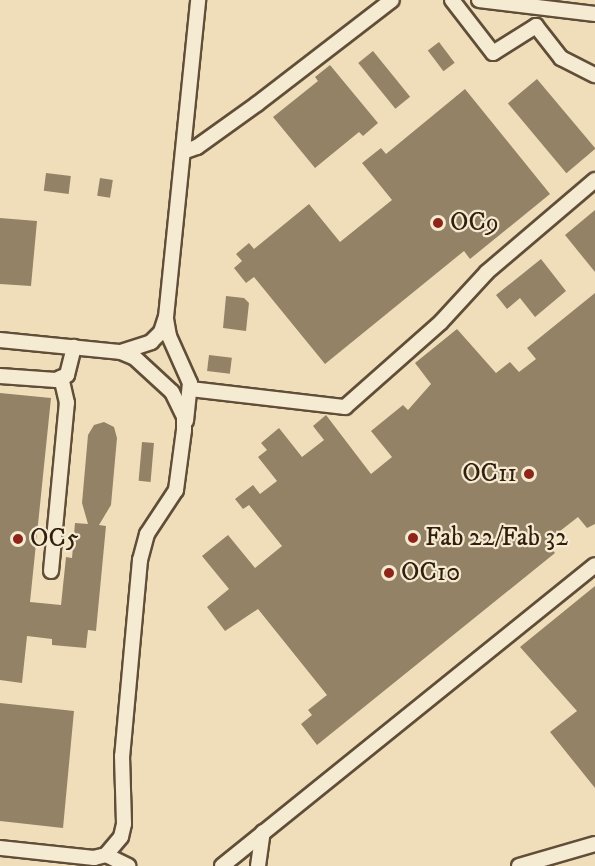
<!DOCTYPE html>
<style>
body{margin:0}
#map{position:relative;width:595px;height:866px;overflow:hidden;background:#f0deba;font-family:"IM FELL DW Pica",serif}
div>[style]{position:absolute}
.building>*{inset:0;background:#948267;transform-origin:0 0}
.roads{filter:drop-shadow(2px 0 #614e38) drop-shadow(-2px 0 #614e38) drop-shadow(0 2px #614e38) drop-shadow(0 -2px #614e38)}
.minor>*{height:14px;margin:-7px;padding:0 7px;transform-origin:7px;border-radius:7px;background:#f5ead2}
.dots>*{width:16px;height:16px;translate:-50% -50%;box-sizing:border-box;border:3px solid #f5ead2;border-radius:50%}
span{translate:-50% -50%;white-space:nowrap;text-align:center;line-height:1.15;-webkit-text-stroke:4.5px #f5ead2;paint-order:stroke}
.poi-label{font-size:26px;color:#311e0d}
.left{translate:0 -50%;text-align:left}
.right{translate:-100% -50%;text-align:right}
</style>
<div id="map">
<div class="building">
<div style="left:439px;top:42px;width:26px;height:14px;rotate:53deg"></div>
<div style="left:373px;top:51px;width:59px;height:19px;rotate:51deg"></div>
<div style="clip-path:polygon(330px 65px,378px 123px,363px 136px,359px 132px,315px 168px,273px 117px,318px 81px,315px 77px)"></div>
<div style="left:537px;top:79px;width:91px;height:38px;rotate:50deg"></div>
<div style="clip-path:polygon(465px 89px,550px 194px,470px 259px,464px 251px,325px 364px,254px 277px,246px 283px,234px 268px,242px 261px,236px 254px,249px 243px,254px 249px,309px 204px,340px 242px,392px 200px,362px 163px,381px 148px,386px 154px)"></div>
<div style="left:46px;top:173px;width:25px;height:18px;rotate:7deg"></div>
<div style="left:100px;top:178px;width:13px;height:18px;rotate:9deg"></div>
<div style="clip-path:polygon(595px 210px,595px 272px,565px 235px)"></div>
<div style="clip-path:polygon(0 218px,37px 221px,31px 286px,0 284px)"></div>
<div style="clip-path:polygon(541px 259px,566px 291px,535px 317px,520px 298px,507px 309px,496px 295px)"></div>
<div style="clip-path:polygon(595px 293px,595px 524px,587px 528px,578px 517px,546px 542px,555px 553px,317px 745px,301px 724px,312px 715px,308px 710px,327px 695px,258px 609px,225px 631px,207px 607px,229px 589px,202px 556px,228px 535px,255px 568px,282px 546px,249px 505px,243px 509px,235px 499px,253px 485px,260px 494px,277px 481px,258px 457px,267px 450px,261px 443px,279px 428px,302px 457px,324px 440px,313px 426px,326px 415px,371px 474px,392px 457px,371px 431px,403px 405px,408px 410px,431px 384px,415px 363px,457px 329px,496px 373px,510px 362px,519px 372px,536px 359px,527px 348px)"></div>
<div style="clip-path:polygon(226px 296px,244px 298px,249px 303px,246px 331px,223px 328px)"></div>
<div style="left:209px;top:355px;width:23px;height:16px;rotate:7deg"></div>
<div style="clip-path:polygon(0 393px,51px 398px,30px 602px,61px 605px,66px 557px,72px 558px,75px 523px,88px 524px,82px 503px,88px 435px,94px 425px,104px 422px,114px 427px,117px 438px,111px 505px,99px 525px,106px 526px,96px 631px,88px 630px,86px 648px,52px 645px,52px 639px,27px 636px,22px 683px,0 680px)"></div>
<div style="left:142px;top:442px;width:12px;height:39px;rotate:5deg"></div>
<div style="clip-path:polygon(595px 586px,595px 788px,550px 732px,577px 711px,520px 647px)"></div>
<div style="clip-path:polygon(0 703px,74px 711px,63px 828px,0 821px)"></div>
</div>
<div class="roads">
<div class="minor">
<div style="left:452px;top:0;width:67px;rotate:52.3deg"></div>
<div style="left:493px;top:53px;width:51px;rotate:-32.1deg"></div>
<div style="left:536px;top:26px;width:41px;rotate:52deg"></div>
<div style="left:561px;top:58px;width:38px;rotate:27deg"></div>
<div style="left:479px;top:0;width:117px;rotate:6.9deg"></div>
<div style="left:183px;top:152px;width:15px;rotate:-20deg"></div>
<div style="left:197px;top:147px;width:74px;rotate:-35.6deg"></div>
<div style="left:257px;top:104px;width:170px;rotate:-37.6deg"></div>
<div style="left:166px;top:319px;width:17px;rotate:80deg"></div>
<div style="left:169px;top:336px;width:51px;rotate:65.9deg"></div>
<div style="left:190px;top:383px;width:38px;rotate:96deg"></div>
<div style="left:0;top:340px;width:122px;rotate:5.7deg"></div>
<div style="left:121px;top:352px;width:15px;rotate:23deg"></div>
<div style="left:135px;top:358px;width:50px;rotate:42.6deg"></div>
<div style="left:172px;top:392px;width:28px;rotate:64deg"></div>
<div style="left:184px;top:417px;width:13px;rotate:90deg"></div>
<div style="left:184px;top:430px;width:61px;rotate:97.6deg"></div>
<div style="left:176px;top:490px;width:53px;rotate:123.4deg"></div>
<div style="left:147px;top:534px;width:27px;rotate:105deg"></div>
<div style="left:140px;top:560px;width:197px;rotate:95.2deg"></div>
<div style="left:122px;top:756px;width:68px;rotate:88.3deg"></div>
<div style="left:124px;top:824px;width:13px;rotate:103deg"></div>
<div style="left:121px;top:837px;width:23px;rotate:130deg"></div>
<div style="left:106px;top:855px;width:12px;rotate:166deg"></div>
<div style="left:94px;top:858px;width:95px;rotate:-173.9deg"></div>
<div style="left:121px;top:352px;width:32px;rotate:-18deg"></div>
<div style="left:151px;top:342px;width:14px;rotate:-45deg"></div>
<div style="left:161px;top:332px;width:16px;rotate:-72deg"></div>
<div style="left:166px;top:317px;width:319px;rotate:-84.2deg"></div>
<div style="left:0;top:376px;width:56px;rotate:4.1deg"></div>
<div style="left:56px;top:380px;width:12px;rotate:-24deg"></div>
<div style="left:67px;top:375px;width:29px;rotate:-76deg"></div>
<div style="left:191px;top:389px;width:155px;rotate:6.7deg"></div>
<div style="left:345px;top:407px;width:128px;rotate:-41.5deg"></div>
<div style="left:441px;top:322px;width:68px;rotate:-47.4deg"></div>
<div style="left:487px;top:272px;width:142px;rotate:-40.4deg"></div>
<div style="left:51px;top:571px;width:169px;rotate:-84.6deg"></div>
<div style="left:67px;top:403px;width:26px;rotate:-103deg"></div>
<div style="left:106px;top:855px;width:25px;rotate:26deg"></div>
<div style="left:222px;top:866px;width:479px;rotate:-38.9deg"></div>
<div style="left:258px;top:866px;width:34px;rotate:-82deg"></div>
<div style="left:519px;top:866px;width:79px;rotate:-16.1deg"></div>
</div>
</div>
<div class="dots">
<div style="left:438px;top:223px;background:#8f2418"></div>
<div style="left:529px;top:474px;background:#8f2418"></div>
<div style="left:413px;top:538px;background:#8f2418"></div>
<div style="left:18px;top:539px;background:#8f2418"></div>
<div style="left:389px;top:573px;background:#8f2418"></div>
</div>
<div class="poi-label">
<span class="left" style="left:450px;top:223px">OC9</span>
<span class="right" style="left:517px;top:474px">OC11</span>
<span class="left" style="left:425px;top:538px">Fab 22/Fab 32</span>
<span class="left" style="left:30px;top:539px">OC5</span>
<span class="left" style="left:401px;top:573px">OC10</span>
</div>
</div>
